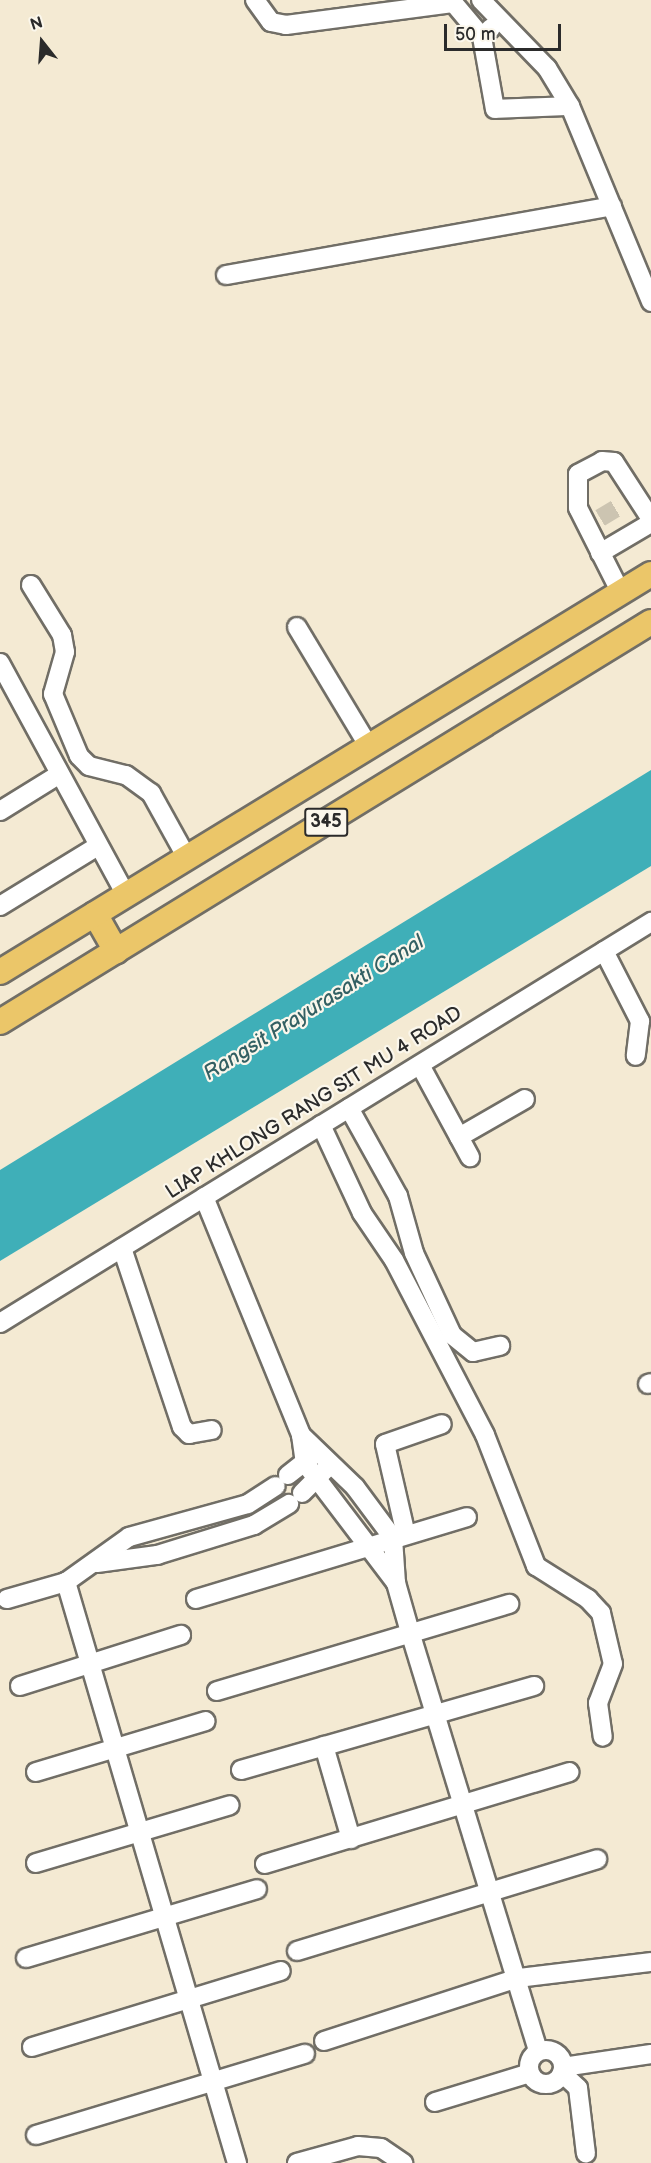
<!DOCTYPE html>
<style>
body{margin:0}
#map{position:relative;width:651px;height:2163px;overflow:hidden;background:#f4ead3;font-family:"Balsamiq Sans",sans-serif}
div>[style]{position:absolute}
.water>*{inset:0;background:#3fafb8}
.minor-tunnel>*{height:18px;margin-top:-9px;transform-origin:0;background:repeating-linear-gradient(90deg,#ccc4b1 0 18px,transparent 0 27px)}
.roads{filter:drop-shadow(2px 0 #716e66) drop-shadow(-2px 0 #716e66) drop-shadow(0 2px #716e66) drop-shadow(0 -2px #716e66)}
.minor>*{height:18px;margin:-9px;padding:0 9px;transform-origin:9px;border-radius:9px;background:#fff}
.minor>.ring{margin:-9px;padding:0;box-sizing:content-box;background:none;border:18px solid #fff;border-radius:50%}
.major>*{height:24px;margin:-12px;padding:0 12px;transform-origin:12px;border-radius:12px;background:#ebc669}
span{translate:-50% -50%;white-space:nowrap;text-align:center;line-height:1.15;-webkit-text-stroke:4.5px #fbf7ec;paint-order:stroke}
.shield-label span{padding:2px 4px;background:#fbf7ec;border:2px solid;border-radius:4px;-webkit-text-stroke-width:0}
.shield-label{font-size:18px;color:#2b2b2b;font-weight:700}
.street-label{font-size:20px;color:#2b2b2b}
.water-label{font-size:21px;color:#336063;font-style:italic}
.north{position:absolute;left:12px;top:12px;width:60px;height:60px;-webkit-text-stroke:4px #fbf7ec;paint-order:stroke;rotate:343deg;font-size:16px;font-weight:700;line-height:24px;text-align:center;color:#2b2b2b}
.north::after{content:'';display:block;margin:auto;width:21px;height:27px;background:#2b2b2b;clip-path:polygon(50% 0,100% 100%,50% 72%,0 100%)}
.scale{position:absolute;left:444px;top:24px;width:117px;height:27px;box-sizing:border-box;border:3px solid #2b2b2b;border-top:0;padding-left:8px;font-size:18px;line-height:21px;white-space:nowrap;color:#2b2b2b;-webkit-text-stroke:4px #fbf7ec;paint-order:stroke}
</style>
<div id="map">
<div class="water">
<div style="clip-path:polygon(651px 770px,651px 866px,0 1261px,0 1170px)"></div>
</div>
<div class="minor-tunnel">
<div style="left:600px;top:518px;width:26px;rotate:-31deg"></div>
</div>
<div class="roads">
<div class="minor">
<div style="left:255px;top:0;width:27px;rotate:54deg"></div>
<div style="left:271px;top:22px;width:15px;rotate:11deg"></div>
<div style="left:286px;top:25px;width:168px;rotate:-7.5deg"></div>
<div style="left:451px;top:0;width:48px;rotate:50deg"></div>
<div style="left:482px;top:37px;width:13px;rotate:-45deg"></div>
<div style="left:481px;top:0;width:95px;rotate:45.9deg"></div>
<div style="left:547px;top:68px;width:44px;rotate:58.8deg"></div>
<div style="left:570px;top:106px;width:212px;rotate:67.5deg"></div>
<div style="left:482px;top:37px;width:73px;rotate:79.8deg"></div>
<div style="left:495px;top:109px;width:75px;rotate:-2.3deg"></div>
<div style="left:226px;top:275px;width:392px;rotate:-10.1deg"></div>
<div style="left:600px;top:553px;width:59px;rotate:-30.5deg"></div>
<div style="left:31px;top:585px;width:59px;rotate:58.2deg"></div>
<div style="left:62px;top:635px;width:17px;rotate:80deg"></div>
<div style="left:65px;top:652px;width:44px;rotate:105.9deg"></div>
<div style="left:53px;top:694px;width:67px;rotate:67.2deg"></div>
<div style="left:79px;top:756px;width:14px;rotate:45deg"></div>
<div style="left:89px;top:766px;width:38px;rotate:14deg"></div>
<div style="left:126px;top:775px;width:31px;rotate:36deg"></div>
<div style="left:151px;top:793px;width:74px;rotate:61deg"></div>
<div style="left:621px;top:593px;width:95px;rotate:-116.8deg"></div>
<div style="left:578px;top:508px;width:34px;rotate:-90deg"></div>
<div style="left:578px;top:474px;width:27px;rotate:-28deg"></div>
<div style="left:602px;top:461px;width:12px;rotate:5deg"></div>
<div style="left:614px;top:462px;width:68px;rotate:57deg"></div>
<div style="left:297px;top:627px;width:140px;rotate:59deg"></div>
<div style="left:0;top:663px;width:264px;rotate:61.5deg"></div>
<div style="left:0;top:811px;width:70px;rotate:-31.7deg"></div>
<div style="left:0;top:906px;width:115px;rotate:-31.5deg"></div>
<div style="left:604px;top:951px;width:79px;rotate:62.8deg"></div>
<div style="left:640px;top:1021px;width:35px;rotate:97deg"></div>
<div style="left:420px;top:1065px;width:105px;rotate:61.5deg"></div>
<div style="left:349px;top:1108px;width:101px;rotate:60.9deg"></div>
<div style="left:398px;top:1196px;width:59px;rotate:74.3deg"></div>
<div style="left:414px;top:1253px;width:90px;rotate:65.1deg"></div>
<div style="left:452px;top:1335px;width:27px;rotate:39deg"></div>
<div style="left:473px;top:1352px;width:28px;rotate:-13deg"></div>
<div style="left:321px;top:1125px;width:97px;rotate:65deg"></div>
<div style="left:362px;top:1213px;width:57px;rotate:55.8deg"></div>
<div style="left:394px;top:1260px;width:197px;rotate:62.5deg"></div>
<div style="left:485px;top:1435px;width:141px;rotate:68.7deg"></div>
<div style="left:536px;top:1566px;width:62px;rotate:32.4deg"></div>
<div style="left:588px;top:1599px;width:19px;rotate:47deg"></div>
<div style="left:601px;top:1613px;width:52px;rotate:76.8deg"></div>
<div style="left:613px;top:1664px;width:42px;rotate:111deg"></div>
<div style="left:598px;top:1703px;width:34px;rotate:82deg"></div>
<div style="left:459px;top:1137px;width:76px;rotate:-29.9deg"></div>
<div style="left:204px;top:1197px;width:257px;rotate:67.8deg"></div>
<div style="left:301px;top:1435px;width:28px;rotate:82deg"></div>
<div style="left:305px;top:1463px;width:151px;rotate:52.8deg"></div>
<div style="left:122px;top:1248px;width:189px;rotate:71.5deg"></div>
<div style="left:182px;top:1427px;width:10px;rotate:45deg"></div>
<div style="left:189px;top:1434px;width:23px;rotate:-10deg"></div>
<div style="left:0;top:1323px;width:765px;rotate:-31.63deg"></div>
<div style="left:648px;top:1384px;width:3px;rotate:-18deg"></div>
<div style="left:301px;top:1435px;width:75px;rotate:43.9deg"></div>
<div style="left:355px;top:1487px;width:64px;rotate:53.3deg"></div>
<div style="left:393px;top:1538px;width:45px;rotate:86.2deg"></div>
<div style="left:396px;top:1583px;width:51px;rotate:74.1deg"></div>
<div style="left:410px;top:1632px;width:438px;rotate:73deg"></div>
<div style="left:288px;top:1475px;width:31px;rotate:-38deg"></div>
<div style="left:302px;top:1493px;width:34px;rotate:-45deg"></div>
<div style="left:406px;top:1535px;width:93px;rotate:-103deg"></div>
<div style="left:385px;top:1444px;width:60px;rotate:-19.3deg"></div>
<div style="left:97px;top:1563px;width:61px;rotate:-7.6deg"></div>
<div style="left:157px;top:1555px;width:102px;rotate:-17.2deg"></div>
<div style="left:254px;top:1525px;width:41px;rotate:-31deg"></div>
<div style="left:7px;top:1599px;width:61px;rotate:-16.1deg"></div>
<div style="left:196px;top:1599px;width:283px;rotate:-16.8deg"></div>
<div style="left:20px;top:1686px;width:169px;rotate:-17.6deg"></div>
<div style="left:217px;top:1691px;width:305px;rotate:-16.6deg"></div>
<div style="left:324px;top:1746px;width:97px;rotate:73.8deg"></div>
<div style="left:241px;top:1770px;width:305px;rotate:-16deg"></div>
<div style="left:36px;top:1772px;width:177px;rotate:-16.7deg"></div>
<div style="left:36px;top:1863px;width:202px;rotate:-16.6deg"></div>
<div style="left:265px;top:1864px;width:318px;rotate:-16.8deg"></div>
<div style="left:297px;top:1951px;width:314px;rotate:-17deg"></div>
<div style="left:26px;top:1958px;width:241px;rotate:-16.6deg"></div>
<div style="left:324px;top:2041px;width:204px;rotate:-18deg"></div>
<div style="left:518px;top:1978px;width:134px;rotate:-6.9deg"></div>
<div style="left:32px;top:2047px;width:260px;rotate:-17deg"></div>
<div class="ring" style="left:529px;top:2050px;width:16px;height:16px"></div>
<div style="left:563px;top:2067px;width:89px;rotate:-8.4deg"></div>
<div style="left:562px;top:2073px;width:22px;rotate:43deg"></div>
<div style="left:578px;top:2088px;width:66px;rotate:83.1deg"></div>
<div style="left:435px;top:2102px;width:99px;rotate:-17deg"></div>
<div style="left:36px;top:2135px;width:281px;rotate:-16.8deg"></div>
<div style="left:237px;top:2163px;width:606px;rotate:-106.4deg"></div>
<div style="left:66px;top:1582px;width:77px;rotate:-35.5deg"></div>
<div style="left:129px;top:1537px;width:123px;rotate:-15.5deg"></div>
<div style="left:248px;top:1504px;width:33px;rotate:-33deg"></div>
<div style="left:297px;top:2163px;width:63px;rotate:-15.6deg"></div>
<div style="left:358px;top:2146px;width:23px;rotate:5deg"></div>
<div style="left:381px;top:2148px;width:27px;rotate:34deg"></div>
</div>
<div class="major">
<div style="left:95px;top:914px;width:43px;rotate:60.4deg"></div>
<div style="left:0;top:972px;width:763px;rotate:-31.44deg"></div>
<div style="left:0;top:1022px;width:764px;rotate:-31.57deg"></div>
</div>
</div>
<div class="shield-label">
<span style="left:326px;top:822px">345</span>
</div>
<div class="street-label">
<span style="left:314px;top:1103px;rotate:-32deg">LIAP KHLONG RANG SIT MU 4 ROAD</span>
</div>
<div class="water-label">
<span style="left:314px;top:1008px;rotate:-32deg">Rangsit Prayurasakti Canal</span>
</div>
<div class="north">N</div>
<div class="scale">50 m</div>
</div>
